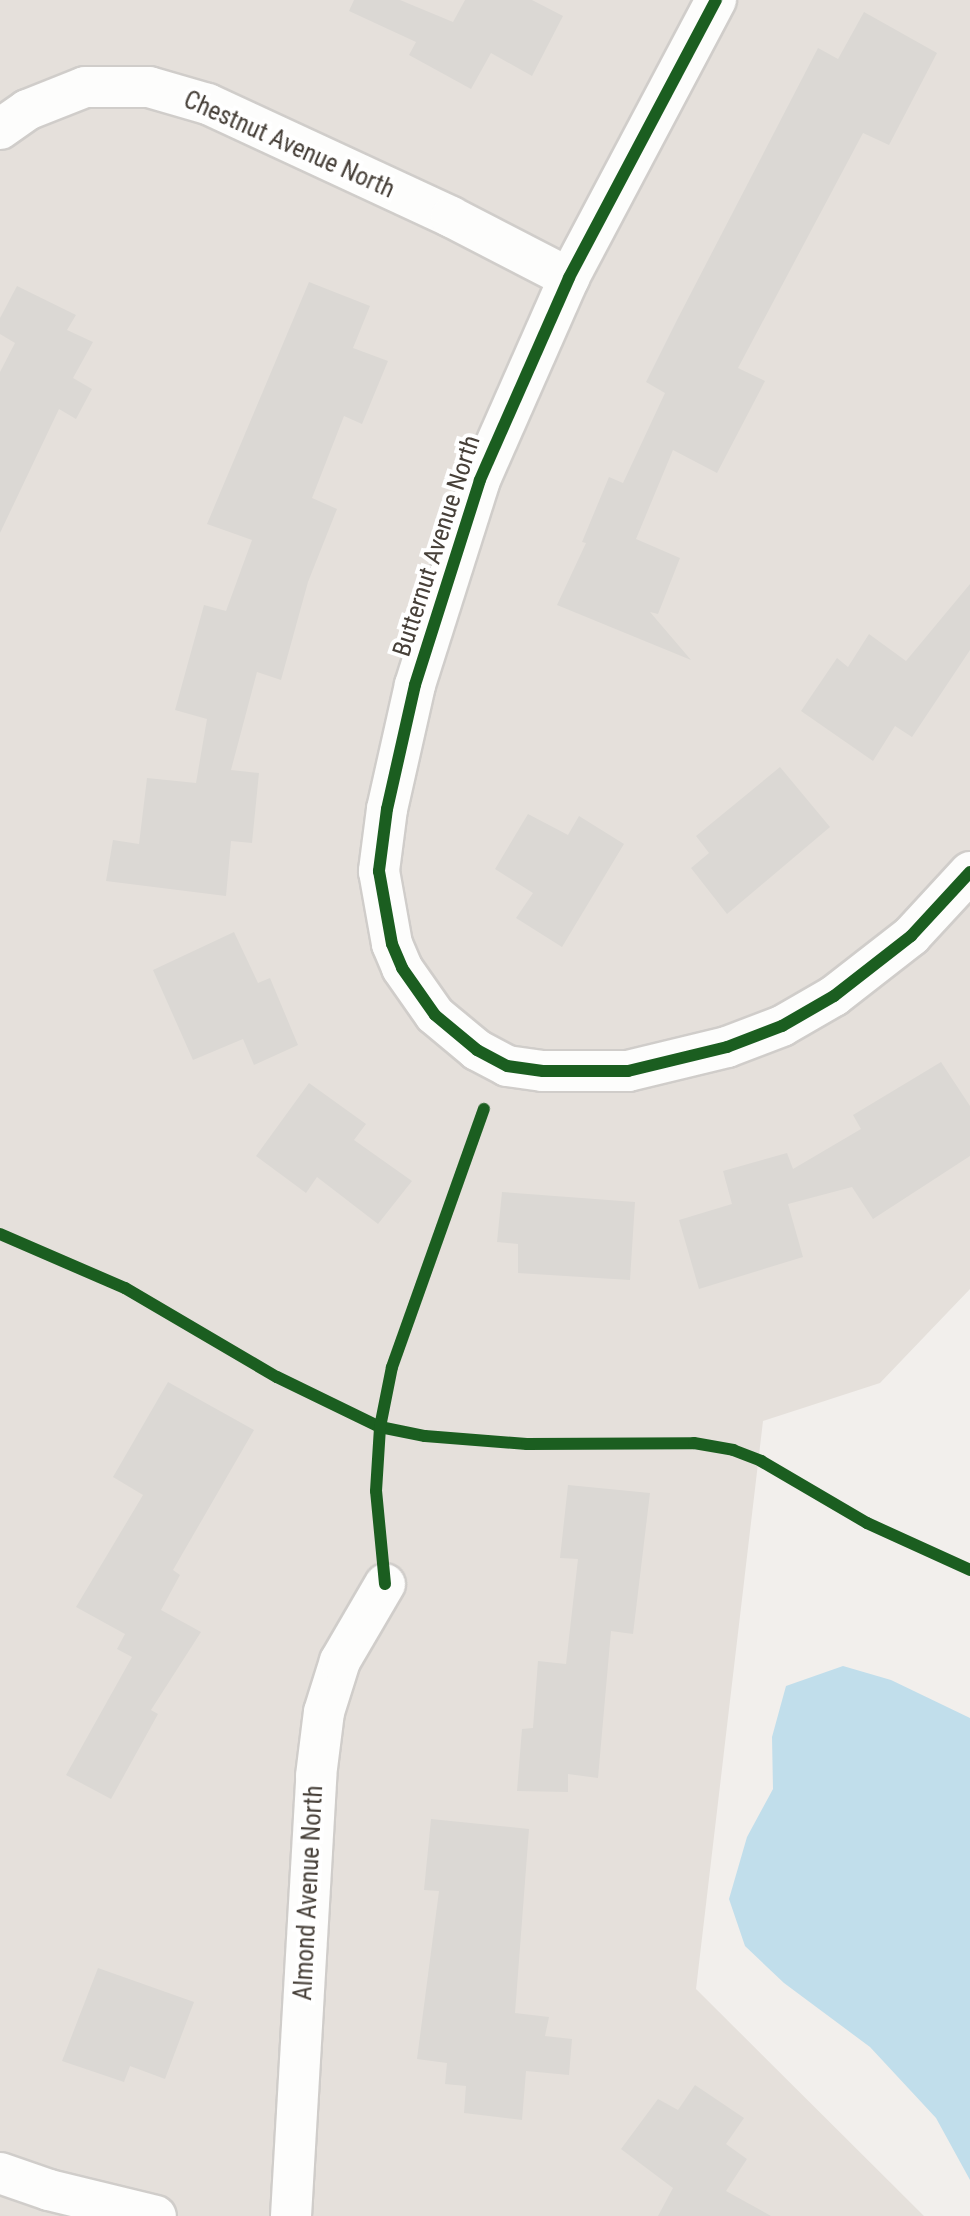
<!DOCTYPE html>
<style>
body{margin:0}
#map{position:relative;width:970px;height:2216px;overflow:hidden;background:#f2efec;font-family:"Roboto Condensed",sans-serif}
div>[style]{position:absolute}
.residential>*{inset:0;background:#e5e0db}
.water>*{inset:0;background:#c1deeb}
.building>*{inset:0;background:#dbd8d4}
.roads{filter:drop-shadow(2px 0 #d0cdca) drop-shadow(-2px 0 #d0cdca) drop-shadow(0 2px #d0cdca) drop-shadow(0 -2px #d0cdca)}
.street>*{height:40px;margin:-20px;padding:0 20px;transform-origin:20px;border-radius:20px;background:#fdfdfc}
.cycleway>*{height:12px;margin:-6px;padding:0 6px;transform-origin:6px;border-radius:6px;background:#1b5e20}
span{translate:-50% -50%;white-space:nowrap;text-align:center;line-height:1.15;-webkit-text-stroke:8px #fff;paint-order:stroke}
.street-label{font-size:25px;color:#474039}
</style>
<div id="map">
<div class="residential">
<div style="clip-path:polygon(0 0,970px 0,970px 1289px,880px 1383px,763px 1421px,696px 1989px,924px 2216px,0 2216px)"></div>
</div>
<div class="water">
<div style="clip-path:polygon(843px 1666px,891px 1680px,970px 1718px,970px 2180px,936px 2118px,870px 2047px,784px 1983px,745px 1946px,729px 1899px,747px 1837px,773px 1789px,772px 1737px,786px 1686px)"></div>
</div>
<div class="building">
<div style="clip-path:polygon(354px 0,400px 0,453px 22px,465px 0,532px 0,563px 16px,532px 76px,491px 53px,471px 89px,409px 55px,416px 42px,349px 11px)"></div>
<div style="clip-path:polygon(864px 12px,937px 53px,889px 145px,863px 133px,738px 368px,765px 381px,717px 473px,673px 450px,636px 539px,680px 558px,658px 614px,650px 612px,691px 660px,557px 605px,586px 543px,582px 542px,609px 477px,623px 483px,665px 393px,646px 382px,677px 320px,818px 48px,838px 59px)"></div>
<div style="clip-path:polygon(309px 282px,370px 306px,353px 348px,388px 361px,362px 424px,344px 416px,312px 498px,337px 509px,308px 582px,281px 680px,257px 672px,231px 770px,259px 773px,252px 843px,231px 841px,226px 896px,106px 881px,113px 840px,139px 844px,147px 778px,196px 783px,207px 719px,175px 710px,204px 605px,226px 611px,252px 540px,207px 524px)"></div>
<div style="clip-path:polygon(17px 286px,76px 315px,67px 330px,93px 342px,73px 378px,92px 389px,76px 419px,59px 409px,0 533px,0 372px,15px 343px,0 334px,0 318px)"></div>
<div style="clip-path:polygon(970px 584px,970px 650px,912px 737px,895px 726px,873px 761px,801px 711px,837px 658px,848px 667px,869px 634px,906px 661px)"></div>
<div style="clip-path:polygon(780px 767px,830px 827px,727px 914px,691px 868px,709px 853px,696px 836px)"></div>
<div style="clip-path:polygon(528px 814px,568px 835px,579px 816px,624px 844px,562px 947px,516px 918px,533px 893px,495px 869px)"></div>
<div style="clip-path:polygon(234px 932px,258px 983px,270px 978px,298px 1045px,254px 1065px,243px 1039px,193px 1060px,153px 970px)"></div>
<div style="clip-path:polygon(941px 1062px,970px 1106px,970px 1156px,873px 1219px,852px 1187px,788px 1204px,803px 1257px,699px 1289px,679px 1220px,732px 1204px,723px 1171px,787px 1153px,793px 1169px,861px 1129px,853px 1115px)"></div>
<div style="clip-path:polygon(309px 1083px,366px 1124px,354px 1140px,412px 1181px,378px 1224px,317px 1177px,306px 1193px,256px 1156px)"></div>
<div style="clip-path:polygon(502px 1192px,635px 1202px,630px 1280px,518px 1273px,518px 1244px,497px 1242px)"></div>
<div style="clip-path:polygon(168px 1382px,254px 1430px,173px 1570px,180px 1575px,161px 1610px,201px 1632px,151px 1710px,158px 1714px,111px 1799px,66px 1775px,132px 1657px,117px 1649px,125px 1634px,76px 1607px,143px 1495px,113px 1477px)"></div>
<div style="clip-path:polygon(568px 1485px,650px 1493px,633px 1634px,611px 1631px,598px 1778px,568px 1774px,568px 1792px,517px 1791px,522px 1729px,533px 1728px,538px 1661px,566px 1664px,578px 1559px,560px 1558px)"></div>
<div style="clip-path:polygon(431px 1819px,529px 1829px,515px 2013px,549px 2017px,545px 2036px,572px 2039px,569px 2075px,526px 2071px,522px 2120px,464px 2113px,466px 2086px,445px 2084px,447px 2063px,417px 2059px,439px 1891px,424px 1890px)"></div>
<div style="clip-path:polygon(98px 1968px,194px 2002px,165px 2079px,130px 2066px,124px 2082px,62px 2061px)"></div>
<div style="clip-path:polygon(695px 2085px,744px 2118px,726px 2144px,747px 2159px,726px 2191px,771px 2216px,658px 2216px,673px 2188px,621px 2149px,658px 2099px,678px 2110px)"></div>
</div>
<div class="roads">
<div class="street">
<div style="left:716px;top:0;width:314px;rotate:117.9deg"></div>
<div style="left:569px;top:278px;width:221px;rotate:113.8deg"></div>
<div style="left:480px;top:480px;width:215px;rotate:107.6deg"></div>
<div style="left:415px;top:685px;width:127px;rotate:102.7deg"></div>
<div style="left:387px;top:809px;width:63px;rotate:97.4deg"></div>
<div style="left:379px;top:871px;width:74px;rotate:79.9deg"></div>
<div style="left:392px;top:944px;width:26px;rotate:67deg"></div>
<div style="left:402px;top:968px;width:57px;rotate:54.9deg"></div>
<div style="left:435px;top:1015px;width:55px;rotate:39.8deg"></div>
<div style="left:477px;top:1050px;width:34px;rotate:28deg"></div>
<div style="left:507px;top:1066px;width:36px;rotate:8deg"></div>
<div style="left:543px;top:1071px;width:85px"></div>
<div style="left:628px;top:1071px;width:102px;rotate:-13.6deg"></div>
<div style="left:727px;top:1047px;width:59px;rotate:-20.9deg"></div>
<div style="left:782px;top:1026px;width:60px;rotate:-30deg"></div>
<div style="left:834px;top:996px;width:98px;rotate:-37.9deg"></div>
<div style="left:911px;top:936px;width:87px;rotate:-47.3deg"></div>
<div style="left:0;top:129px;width:33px;rotate:-35deg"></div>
<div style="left:27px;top:110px;width:62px;rotate:-21.6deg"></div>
<div style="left:85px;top:87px;width:64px"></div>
<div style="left:149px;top:87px;width:61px;rotate:16.1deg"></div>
<div style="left:208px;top:104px;width:268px;rotate:24.9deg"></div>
<div style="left:451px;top:217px;width:133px;rotate:27.3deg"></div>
<div style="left:0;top:2173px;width:52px;rotate:19.1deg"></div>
<div style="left:49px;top:2190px;width:110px;rotate:13.7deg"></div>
<div style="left:291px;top:2216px;width:441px;rotate:-86.7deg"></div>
<div style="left:316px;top:1776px;width:64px;rotate:-82.9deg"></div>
<div style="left:324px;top:1712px;width:53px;rotate:-72.6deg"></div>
<div style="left:340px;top:1661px;width:89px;rotate:-59.7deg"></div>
</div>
</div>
<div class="cycleway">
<div style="left:716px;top:0;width:314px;rotate:117.9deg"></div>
<div style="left:569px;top:278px;width:221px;rotate:113.8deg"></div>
<div style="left:480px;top:480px;width:215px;rotate:107.6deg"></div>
<div style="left:415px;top:685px;width:127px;rotate:102.7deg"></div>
<div style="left:387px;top:809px;width:63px;rotate:97.4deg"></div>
<div style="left:379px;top:871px;width:74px;rotate:79.9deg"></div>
<div style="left:392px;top:944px;width:26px;rotate:67deg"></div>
<div style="left:402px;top:968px;width:57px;rotate:54.9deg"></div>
<div style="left:435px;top:1015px;width:55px;rotate:39.8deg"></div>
<div style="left:477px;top:1050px;width:34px;rotate:28deg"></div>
<div style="left:507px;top:1066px;width:36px;rotate:8deg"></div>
<div style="left:543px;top:1071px;width:85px"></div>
<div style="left:628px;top:1071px;width:102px;rotate:-13.6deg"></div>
<div style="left:727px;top:1047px;width:59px;rotate:-20.9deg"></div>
<div style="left:782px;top:1026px;width:60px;rotate:-30deg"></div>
<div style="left:834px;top:996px;width:98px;rotate:-37.9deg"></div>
<div style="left:911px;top:936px;width:87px;rotate:-47.3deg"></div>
<div style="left:0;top:1234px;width:136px;rotate:23.4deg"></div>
<div style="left:125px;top:1288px;width:176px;rotate:30.4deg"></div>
<div style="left:277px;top:1377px;width:114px;rotate:25.9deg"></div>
<div style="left:380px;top:1427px;width:46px;rotate:11.3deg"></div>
<div style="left:425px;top:1436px;width:102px;rotate:4.5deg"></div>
<div style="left:527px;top:1444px;width:167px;rotate:-0.3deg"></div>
<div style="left:694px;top:1443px;width:40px;rotate:10deg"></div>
<div style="left:733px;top:1450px;width:30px;rotate:21deg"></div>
<div style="left:761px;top:1461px;width:123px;rotate:30.3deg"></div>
<div style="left:867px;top:1523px;width:113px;rotate:24.5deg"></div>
<div style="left:385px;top:1584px;width:93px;rotate:-95.5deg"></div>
<div style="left:376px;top:1491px;width:64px;rotate:-86.4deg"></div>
<div style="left:380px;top:1427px;width:61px;rotate:-78.7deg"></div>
<div style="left:392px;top:1367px;width:274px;rotate:-70.4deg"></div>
</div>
<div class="street-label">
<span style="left:289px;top:145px;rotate:24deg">Chestnut Avenue North</span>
<span style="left:437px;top:546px;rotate:-72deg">Butternut Avenue North</span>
<span style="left:309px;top:1893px;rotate:-87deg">Almond Avenue North</span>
</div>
</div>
